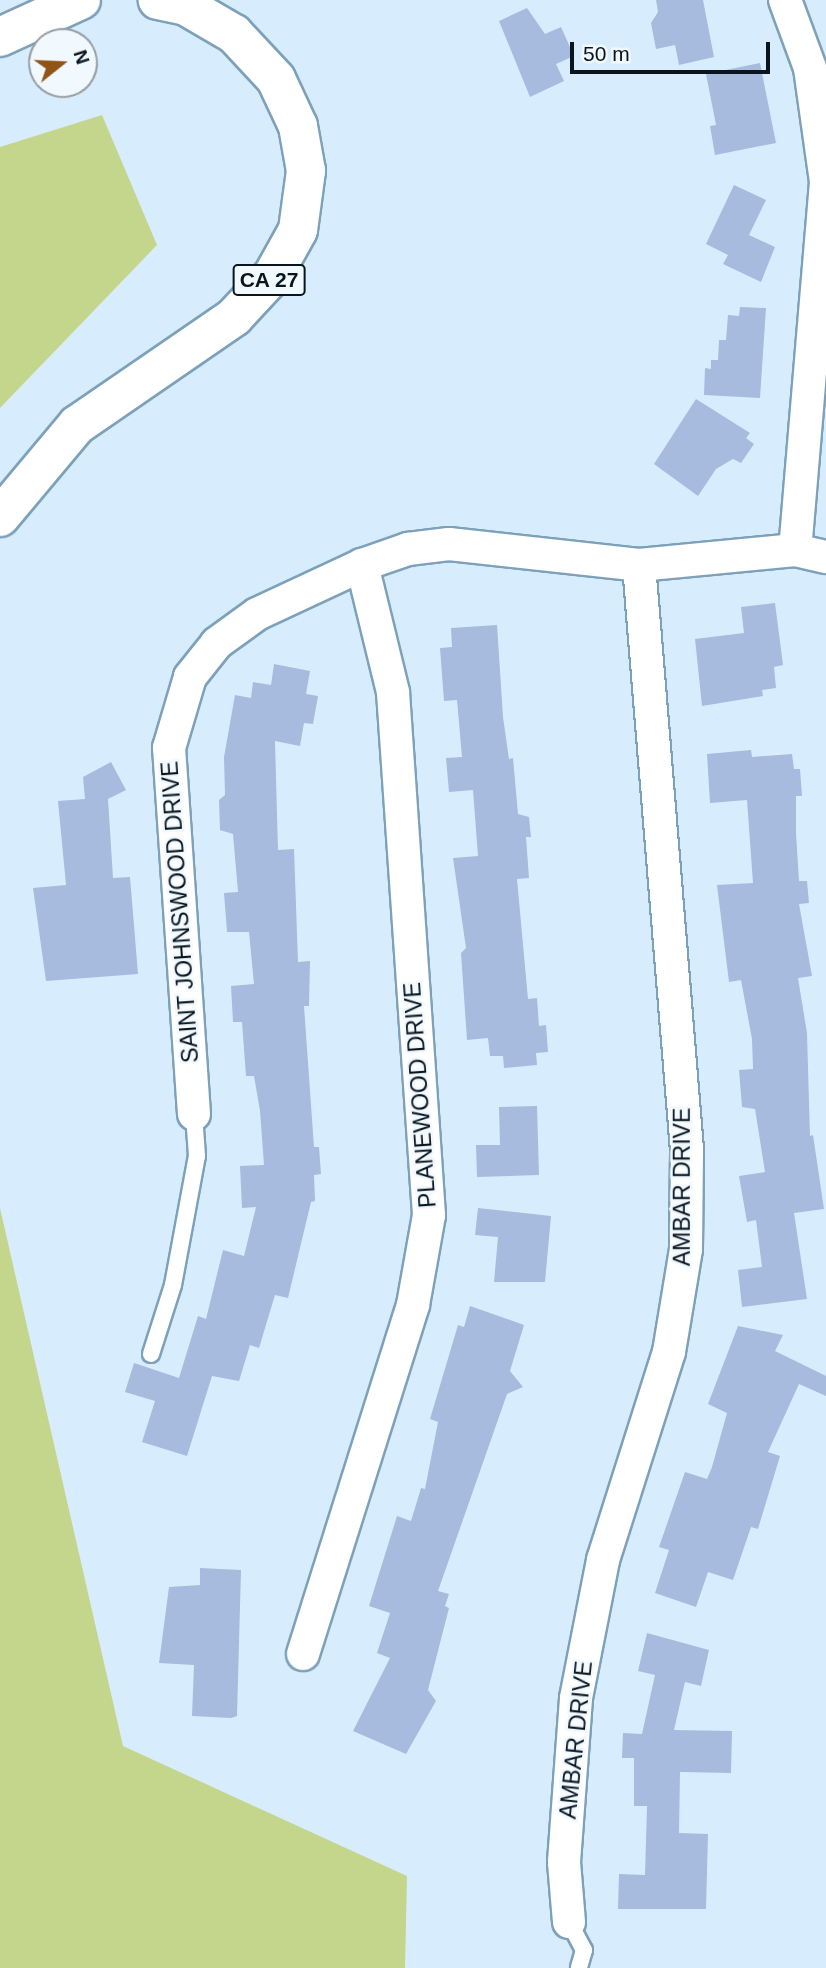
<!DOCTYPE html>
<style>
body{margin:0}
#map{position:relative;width:826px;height:1968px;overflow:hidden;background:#d7edfe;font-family:Arial,sans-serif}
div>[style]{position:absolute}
.green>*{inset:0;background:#c4d68c}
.building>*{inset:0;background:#a6bbdd}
.roads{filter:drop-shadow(2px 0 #7ea1ba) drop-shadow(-2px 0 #7ea1ba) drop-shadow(0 2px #7ea1ba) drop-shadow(0 -2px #7ea1ba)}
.service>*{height:16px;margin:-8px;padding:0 8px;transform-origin:8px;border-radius:8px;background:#fff}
.minor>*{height:32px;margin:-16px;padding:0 16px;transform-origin:16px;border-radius:16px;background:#fff}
.primary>*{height:38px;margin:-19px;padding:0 19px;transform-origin:19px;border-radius:19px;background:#fff}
span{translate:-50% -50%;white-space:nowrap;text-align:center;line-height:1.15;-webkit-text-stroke:5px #f1f8fe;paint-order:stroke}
.shield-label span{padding:2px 5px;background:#f1f8fe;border:2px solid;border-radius:5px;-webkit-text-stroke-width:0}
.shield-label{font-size:21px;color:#08151e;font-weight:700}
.street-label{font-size:23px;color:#08151e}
.north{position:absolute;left:28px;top:28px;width:70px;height:70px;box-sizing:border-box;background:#f1f8fe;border:2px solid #949da4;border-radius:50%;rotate:72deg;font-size:19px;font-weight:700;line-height:28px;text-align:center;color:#08151e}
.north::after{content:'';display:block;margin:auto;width:24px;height:32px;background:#915417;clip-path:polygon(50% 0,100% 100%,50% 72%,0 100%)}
.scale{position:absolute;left:570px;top:42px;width:200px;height:32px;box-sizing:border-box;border:4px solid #08151e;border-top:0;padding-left:9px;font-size:21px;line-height:24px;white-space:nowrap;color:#08151e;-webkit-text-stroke:5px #f1f8fe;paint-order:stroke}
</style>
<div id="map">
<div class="green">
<div style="clip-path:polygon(102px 115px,157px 245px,0 408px,0 147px)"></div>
<div style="clip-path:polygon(0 1208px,123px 1746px,407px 1876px,405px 1968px,0 1968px)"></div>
</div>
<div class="building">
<div style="clip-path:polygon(656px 0,703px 0,714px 57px,679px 65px,675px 45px,656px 49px,651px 23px,658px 12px)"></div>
<div style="clip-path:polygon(527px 8px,545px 34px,561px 27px,574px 56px,556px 64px,564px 81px,530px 97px,499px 21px)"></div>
<div style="clip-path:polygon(760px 63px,776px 143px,715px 155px,710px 126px,716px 125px,706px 74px)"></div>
<div style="clip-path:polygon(734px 185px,766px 200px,749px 235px,775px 247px,761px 282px,723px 264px,728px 255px,706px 244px)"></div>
<div style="clip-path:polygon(740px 307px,766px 308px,760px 398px,704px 395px,705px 368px,711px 369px,711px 360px,718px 360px,719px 340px,726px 340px,728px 315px,739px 316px)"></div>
<div style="clip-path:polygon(696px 399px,750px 433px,746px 438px,754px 444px,741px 463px,733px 459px,716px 469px,698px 496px,654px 464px)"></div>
<div style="clip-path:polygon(775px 603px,783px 665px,774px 667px,776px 688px,762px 690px,763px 696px,702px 706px,695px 639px,744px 633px,741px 607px)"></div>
<div style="clip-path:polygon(497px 625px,503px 717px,509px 759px,513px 758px,518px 814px,529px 817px,531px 837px,526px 837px,529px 878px,517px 879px,528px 999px,537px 998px,539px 1026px,546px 1025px,548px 1052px,536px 1053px,537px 1065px,504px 1068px,503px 1056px,490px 1056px,488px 1038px,467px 1040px,461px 953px,466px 948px,453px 858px,478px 856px,473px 790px,449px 792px,446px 758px,462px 757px,457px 700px,444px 701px,440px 648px,452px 647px,451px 628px)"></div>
<div style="clip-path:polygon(274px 664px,310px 671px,306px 694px,318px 696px,313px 724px,304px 723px,300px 746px,275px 741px,278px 850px,294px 849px,298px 962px,310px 961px,309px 1006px,304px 1006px,314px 1147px,319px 1147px,321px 1174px,314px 1175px,315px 1201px,311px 1202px,288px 1298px,275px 1295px,259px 1348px,250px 1345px,239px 1381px,212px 1376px,187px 1456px,142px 1442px,155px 1401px,125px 1392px,134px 1363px,179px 1378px,198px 1316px,206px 1319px,223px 1250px,244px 1256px,256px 1207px,242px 1208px,240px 1166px,264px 1165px,260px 1111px,254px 1076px,246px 1076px,242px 1022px,233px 1022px,231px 986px,254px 984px,249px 932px,227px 932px,224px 893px,238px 892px,233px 834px,220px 830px,219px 800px,225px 795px,224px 757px,235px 695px,251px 698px,253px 682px,271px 685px)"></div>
<div style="clip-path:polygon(751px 750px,752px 757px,792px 754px,794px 769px,800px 769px,802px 796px,796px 796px,796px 833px,799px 881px,807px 881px,809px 903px,799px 904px,812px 976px,798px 978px,807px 1033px,810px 1136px,813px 1135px,824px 1209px,794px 1213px,807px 1299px,742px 1307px,738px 1270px,762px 1267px,756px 1220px,747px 1222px,739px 1176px,765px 1172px,755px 1109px,742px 1107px,739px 1070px,753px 1069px,752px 1039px,741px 980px,729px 982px,717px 885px,753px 883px,747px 800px,710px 803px,707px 754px)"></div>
<div style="clip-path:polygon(111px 762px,126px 790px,108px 799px,113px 878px,130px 877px,138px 974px,46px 981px,33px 888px,66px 885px,58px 801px,85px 799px,83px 777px)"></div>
<div style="clip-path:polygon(537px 1106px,539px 1175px,477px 1177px,476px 1145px,500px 1145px,499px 1107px)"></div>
<div style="clip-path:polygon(478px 1208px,551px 1216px,545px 1282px,494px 1282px,498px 1237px,475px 1235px)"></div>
<div style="clip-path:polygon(470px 1306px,524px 1325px,510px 1371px,523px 1387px,507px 1394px,438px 1591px,449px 1594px,445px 1606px,449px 1608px,428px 1690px,436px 1701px,406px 1754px,353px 1731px,390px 1658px,377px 1653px,390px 1613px,369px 1606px,397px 1516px,411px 1521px,421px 1488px,425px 1489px,438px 1422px,430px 1419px,458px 1325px,464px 1327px)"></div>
<div style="clip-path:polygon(738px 1326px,783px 1335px,775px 1351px,826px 1376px,826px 1396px,799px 1384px,768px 1452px,780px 1456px,758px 1529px,751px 1527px,733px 1580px,708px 1572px,696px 1607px,655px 1593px,669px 1550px,659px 1547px,685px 1472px,707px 1479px,712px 1467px,727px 1413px,708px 1404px)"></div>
<div style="clip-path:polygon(200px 1568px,241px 1570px,237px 1716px,231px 1718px,192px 1716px,194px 1665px,159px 1663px,169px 1587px,200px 1585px)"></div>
<div style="clip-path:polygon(647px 1633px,709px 1650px,701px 1686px,685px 1682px,674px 1730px,732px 1731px,731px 1773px,680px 1772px,679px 1833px,708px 1834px,706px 1909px,618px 1909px,619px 1874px,645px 1875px,647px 1806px,634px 1806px,634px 1758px,622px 1758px,623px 1733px,642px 1734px,655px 1675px,638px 1671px)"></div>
</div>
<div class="roads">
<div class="service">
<div style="left:151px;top:1354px;width:72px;rotate:-72.3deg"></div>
<div style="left:173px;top:1285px;width:131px;rotate:-79.5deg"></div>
<div style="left:197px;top:1156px;width:42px;rotate:-94.1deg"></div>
<div style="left:569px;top:1922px;width:32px;rotate:62deg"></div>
<div style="left:584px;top:1950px;width:19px;rotate:106deg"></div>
</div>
<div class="minor">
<div style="left:785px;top:0;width:72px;rotate:69.8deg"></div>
<div style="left:810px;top:68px;width:115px;rotate:82deg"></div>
<div style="left:826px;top:182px;width:369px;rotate:94.8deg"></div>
<div style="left:194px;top:1114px;width:367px;rotate:-93.9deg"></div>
<div style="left:169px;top:748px;width:74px;rotate:-73.5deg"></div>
<div style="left:190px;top:677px;width:43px;rotate:-51.5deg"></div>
<div style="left:217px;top:643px;width:49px;rotate:-35.9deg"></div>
<div style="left:257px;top:614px;width:116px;rotate:-25deg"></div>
<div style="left:362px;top:565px;width:49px;rotate:-19.2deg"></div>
<div style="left:408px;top:549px;width:41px;rotate:-7deg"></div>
<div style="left:449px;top:544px;width:191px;rotate:6.3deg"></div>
<div style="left:639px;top:565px;width:157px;rotate:-5.5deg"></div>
<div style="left:795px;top:550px;width:32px;rotate:13deg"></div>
<div style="left:303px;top:1654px;width:366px;rotate:-72.5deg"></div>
<div style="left:413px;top:1305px;width:91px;rotate:-79.9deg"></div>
<div style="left:429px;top:1215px;width:524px;rotate:-93.94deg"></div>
<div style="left:393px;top:692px;width:131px;rotate:-103.7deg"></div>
<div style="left:569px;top:1922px;width:60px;rotate:-94.8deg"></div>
<div style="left:564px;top:1862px;width:164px;rotate:-85.8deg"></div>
<div style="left:576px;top:1698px;width:141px;rotate:-78.9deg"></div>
<div style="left:603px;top:1560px;width:218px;rotate:-72.4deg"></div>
<div style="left:669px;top:1352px;width:104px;rotate:-80.6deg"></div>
<div style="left:686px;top:1249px;width:99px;rotate:-89.4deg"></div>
<div style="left:687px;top:1150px;width:587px;rotate:-94.69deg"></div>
</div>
<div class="primary">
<div style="left:0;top:37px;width:89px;rotate:-24.6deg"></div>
<div style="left:0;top:517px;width:120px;rotate:-50.1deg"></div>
<div style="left:77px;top:425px;width:191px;rotate:-34.5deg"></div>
<div style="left:234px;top:317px;width:57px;rotate:-47.1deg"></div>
<div style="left:273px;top:275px;width:51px;rotate:-60.9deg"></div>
<div style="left:298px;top:230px;width:60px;rotate:-82.3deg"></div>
<div style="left:306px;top:171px;width:46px;rotate:-100.1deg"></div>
<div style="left:298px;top:126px;width:52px;rotate:-115.1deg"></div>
<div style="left:276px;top:79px;width:62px;rotate:-133deg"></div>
<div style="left:234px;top:34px;width:56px;rotate:-149.7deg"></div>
<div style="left:186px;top:6px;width:29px;rotate:-168deg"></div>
</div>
</div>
<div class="shield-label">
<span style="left:269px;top:280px">CA 27</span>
</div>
<div class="street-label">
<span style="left:180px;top:912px;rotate:-94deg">SAINT JOHNSWOOD DRIVE</span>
<span style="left:420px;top:1095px;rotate:-94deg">PLANEWOOD DRIVE</span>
<span style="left:682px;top:1187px;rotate:-90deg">AMBAR DRIVE</span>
<span style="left:576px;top:1740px;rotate:-84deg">AMBAR DRIVE</span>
</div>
<div class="north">N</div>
<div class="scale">50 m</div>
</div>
